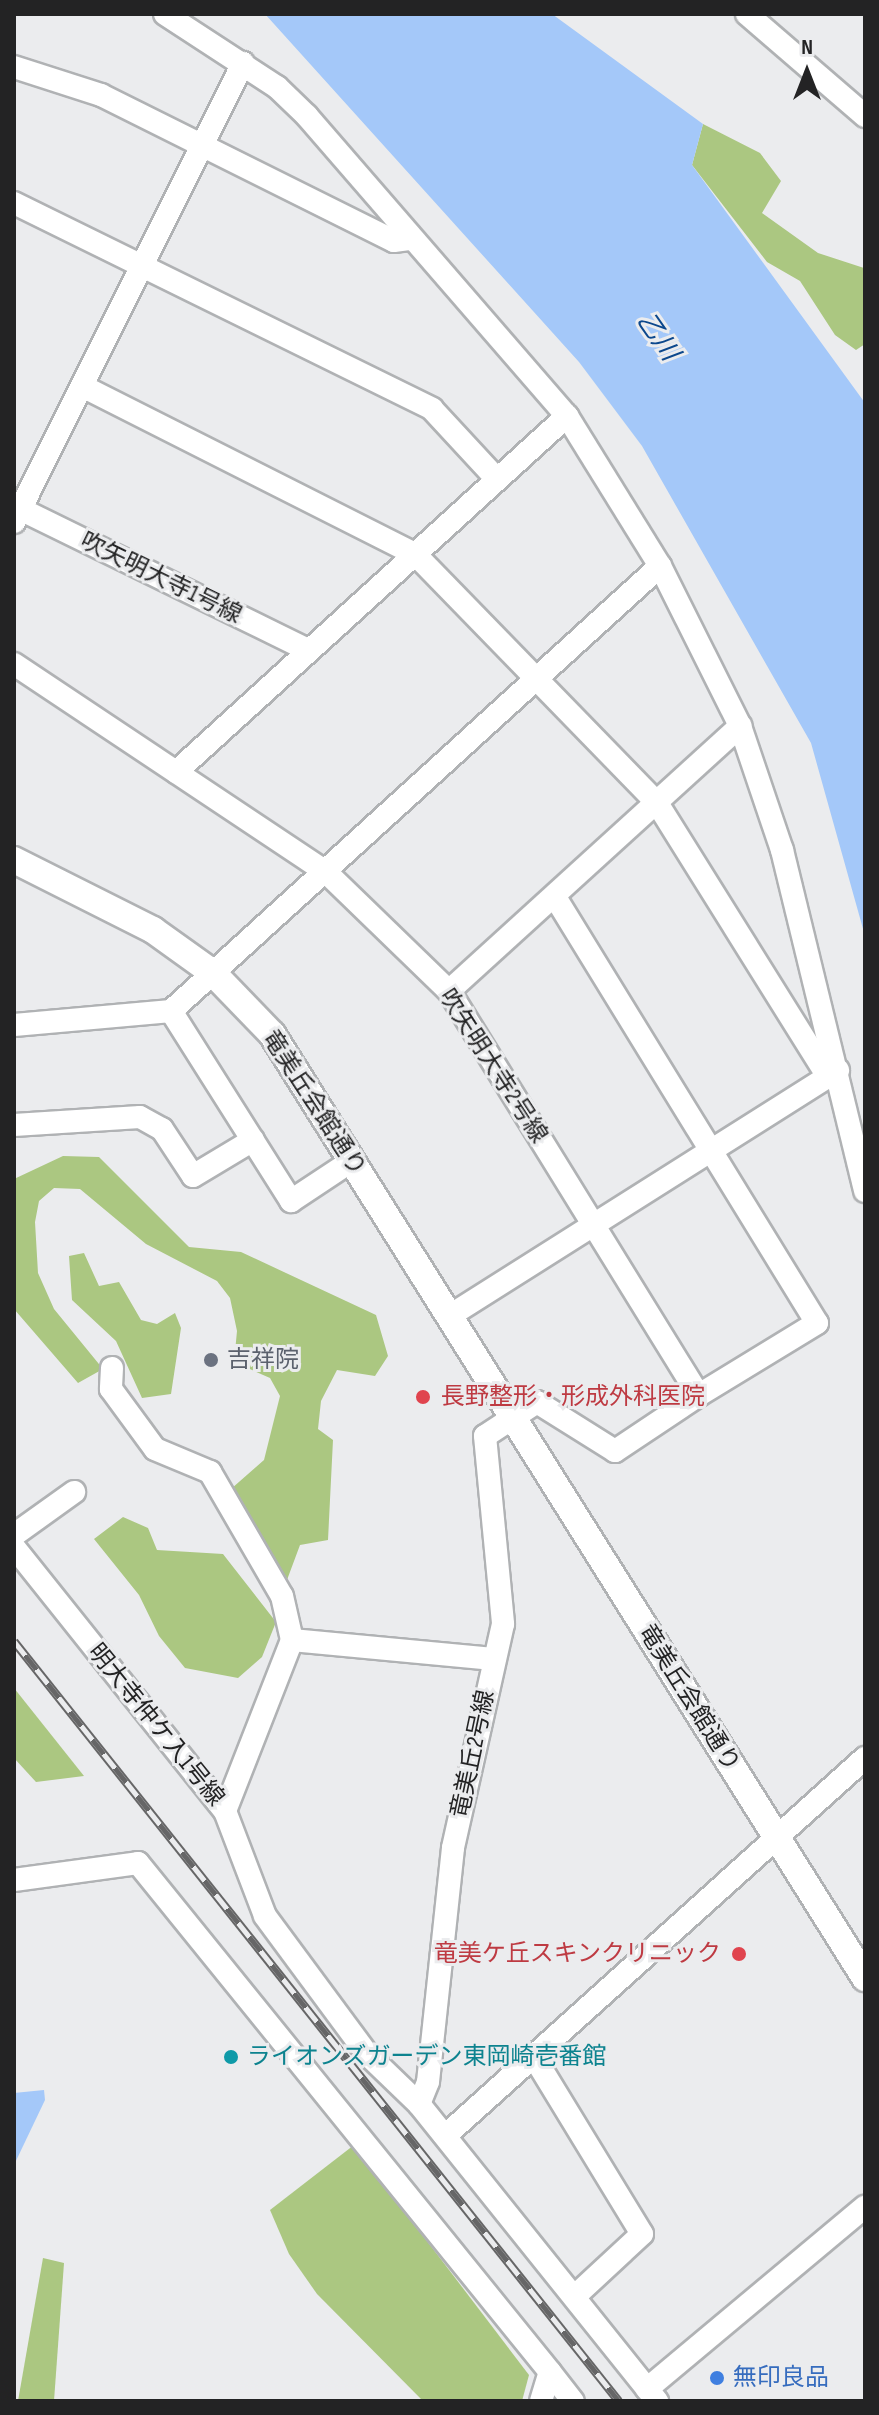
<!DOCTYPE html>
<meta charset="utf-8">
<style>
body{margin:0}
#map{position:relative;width:879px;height:2415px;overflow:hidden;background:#ebecee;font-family:"Sofia Sans Condensed","Noto Sans JP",sans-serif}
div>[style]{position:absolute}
.green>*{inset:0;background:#abc781}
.water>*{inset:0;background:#a4c8f9}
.roads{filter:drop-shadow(2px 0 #b0b2b4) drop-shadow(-2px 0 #b0b2b4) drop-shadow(0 2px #b0b2b4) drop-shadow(0 -2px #b0b2b4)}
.minor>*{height:22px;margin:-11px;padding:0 11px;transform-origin:11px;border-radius:11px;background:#fff}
.tertiary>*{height:26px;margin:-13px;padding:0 13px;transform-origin:13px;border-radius:13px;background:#fff}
.rail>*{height:9px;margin-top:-4.5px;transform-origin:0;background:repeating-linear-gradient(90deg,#ebecee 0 18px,#666667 0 36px);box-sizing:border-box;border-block:2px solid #666667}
.dots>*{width:22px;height:22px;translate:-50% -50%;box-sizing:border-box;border:4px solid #ebecee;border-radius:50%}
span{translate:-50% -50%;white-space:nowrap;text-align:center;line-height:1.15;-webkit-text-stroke:6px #ebecee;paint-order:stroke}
.street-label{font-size:24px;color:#232324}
.worship-label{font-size:24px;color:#5b616d}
.left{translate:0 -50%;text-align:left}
.health-label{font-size:24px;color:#be3a42}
.right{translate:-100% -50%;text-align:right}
.culture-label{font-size:24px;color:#0d838f}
.shop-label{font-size:24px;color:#366cbe}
.water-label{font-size:26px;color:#0c488d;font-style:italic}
.frame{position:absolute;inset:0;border:16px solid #232324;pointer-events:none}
.north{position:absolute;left:767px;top:32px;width:80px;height:80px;-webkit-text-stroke:6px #ebecee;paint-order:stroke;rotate:0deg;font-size:22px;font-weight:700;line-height:32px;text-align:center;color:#232324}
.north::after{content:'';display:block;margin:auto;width:28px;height:36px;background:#232324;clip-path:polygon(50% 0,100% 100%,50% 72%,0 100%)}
</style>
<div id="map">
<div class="green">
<div style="clip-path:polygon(703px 124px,760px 153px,781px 181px,762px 213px,818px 253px,864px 268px,865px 344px,856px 350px,835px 335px,800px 281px,767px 262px,692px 165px)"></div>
<div style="clip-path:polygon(63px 1156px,99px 1157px,189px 1247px,241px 1252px,376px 1315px,388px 1356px,375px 1376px,337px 1370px,321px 1401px,318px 1429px,333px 1440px,328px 1540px,300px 1545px,284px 1588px,223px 1496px,264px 1460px,280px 1396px,270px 1378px,234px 1362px,237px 1331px,230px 1298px,217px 1281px,146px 1244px,80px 1189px,54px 1188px,39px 1201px,35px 1222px,38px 1273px,54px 1309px,103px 1369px,78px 1383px,14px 1309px,14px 1179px)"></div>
<div style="clip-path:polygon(84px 1253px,99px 1286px,119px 1282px,141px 1320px,157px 1324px,175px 1313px,181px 1328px,171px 1394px,142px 1398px,116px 1341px,72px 1300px,69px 1256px)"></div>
<div style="clip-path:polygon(123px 1517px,148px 1528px,157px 1550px,223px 1554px,276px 1622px,262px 1657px,238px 1678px,185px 1668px,159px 1636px,139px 1595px,94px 1539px)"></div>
<div style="clip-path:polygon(14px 1688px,84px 1776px,36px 1782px,14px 1758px)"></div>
<div style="clip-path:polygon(354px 2145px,529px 2375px,522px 2401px,423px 2401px,317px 2294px,289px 2254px,270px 2210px)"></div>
<div style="clip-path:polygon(43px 2258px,64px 2263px,54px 2401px,18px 2401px)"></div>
</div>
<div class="water">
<div style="clip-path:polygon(265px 14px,552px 14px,703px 124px,692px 165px,865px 403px,865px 936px,811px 743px,642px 446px,579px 362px)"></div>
<div style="clip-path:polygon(44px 2090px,45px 2100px,14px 2165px,14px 2093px)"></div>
</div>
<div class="roads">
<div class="minor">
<div style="left:165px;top:14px;width:134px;rotate:33.1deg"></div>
<div style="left:277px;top:87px;width:42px;rotate:44deg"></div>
<div style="left:307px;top:116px;width:397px;rotate:49.1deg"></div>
<div style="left:567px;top:416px;width:176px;rotate:58.2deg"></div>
<div style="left:660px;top:566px;width:179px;rotate:63.4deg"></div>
<div style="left:740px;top:726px;width:131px;rotate:71.3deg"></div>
<div style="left:782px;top:850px;width:351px;rotate:76.3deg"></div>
<div style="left:747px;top:14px;width:156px;rotate:40.8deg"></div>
<div style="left:14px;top:67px;width:91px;rotate:17.8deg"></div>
<div style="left:101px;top:95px;width:327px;rotate:26.5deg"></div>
<div style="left:394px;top:241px;width:17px;rotate:-7deg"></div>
<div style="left:14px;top:203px;width:466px;rotate:26.2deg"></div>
<div style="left:432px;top:409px;width:94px;rotate:47.2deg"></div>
<div style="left:82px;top:386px;width:373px;rotate:26.8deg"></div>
<div style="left:415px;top:554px;width:347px;rotate:45.8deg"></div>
<div style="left:657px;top:803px;width:321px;rotate:58deg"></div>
<div style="left:14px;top:506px;width:327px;rotate:26.1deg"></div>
<div style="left:14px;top:522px;width:513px;rotate:-63.48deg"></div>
<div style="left:14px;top:664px;width:375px;rotate:33.7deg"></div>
<div style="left:326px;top:872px;width:171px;rotate:44.1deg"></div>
<div style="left:449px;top:991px;width:475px;rotate:58.3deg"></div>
<div style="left:699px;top:1395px;width:101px;rotate:146.3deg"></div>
<div style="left:615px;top:1451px;width:92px;rotate:-147.9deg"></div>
<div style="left:537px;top:1402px;width:62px;rotate:146.8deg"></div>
<div style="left:485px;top:1436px;width:189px;rotate:84.5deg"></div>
<div style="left:503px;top:1624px;width:230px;rotate:102.6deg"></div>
<div style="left:453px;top:1848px;width:235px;rotate:96.1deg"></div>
<div style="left:428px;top:2082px;width:24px;rotate:112deg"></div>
<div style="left:176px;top:772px;width:529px;rotate:-42.32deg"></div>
<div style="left:555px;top:897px;width:500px;rotate:58.41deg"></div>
<div style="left:817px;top:1323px;width:138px;rotate:148.6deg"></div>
<div style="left:449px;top:991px;width:394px;rotate:-42.3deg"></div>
<div style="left:171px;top:1011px;width:225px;rotate:57.7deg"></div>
<div style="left:291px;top:1201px;width:74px;rotate:-33.5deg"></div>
<div style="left:14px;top:1025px;width:158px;rotate:-5.1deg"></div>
<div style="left:171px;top:1011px;width:661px;rotate:-42.3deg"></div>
<div style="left:14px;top:1125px;width:126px;rotate:-3.6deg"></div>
<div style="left:140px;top:1117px;width:25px;rotate:29deg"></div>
<div style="left:162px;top:1129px;width:56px;rotate:56.6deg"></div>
<div style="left:193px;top:1176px;width:70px;rotate:-31deg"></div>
<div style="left:451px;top:1315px;width:458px;rotate:-32.3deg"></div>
<div style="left:112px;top:1368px;width:21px;rotate:93deg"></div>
<div style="left:111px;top:1389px;width:74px;rotate:53.7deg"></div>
<div style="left:155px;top:1449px;width:60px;rotate:22.7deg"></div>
<div style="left:210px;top:1472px;width:143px;rotate:59.9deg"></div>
<div style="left:282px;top:1596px;width:45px;rotate:77.2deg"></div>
<div style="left:14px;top:1535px;width:74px;rotate:-35.6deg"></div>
<div style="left:14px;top:1547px;width:338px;rotate:51.4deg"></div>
<div style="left:225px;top:1811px;width:112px;rotate:69.1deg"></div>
<div style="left:265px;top:1916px;width:172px;rotate:53.5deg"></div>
<div style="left:367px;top:2054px;width:72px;rotate:43.9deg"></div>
<div style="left:419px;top:2104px;width:381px;rotate:51.3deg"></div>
<div style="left:225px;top:1811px;width:184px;rotate:-68.6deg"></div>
<div style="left:292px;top:1640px;width:202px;rotate:5.4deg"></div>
<div style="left:14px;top:1880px;width:125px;rotate:-7.8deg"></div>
<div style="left:138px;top:1863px;width:655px;rotate:51.01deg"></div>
<div style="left:534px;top:2057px;width:207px;rotate:58.6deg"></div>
<div style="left:642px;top:2234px;width:91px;rotate:137.2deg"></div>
<div style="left:445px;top:2136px;width:565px;rotate:-41.99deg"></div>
<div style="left:647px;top:2389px;width:284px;rotate:-39.9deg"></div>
<div style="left:541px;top:2401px;width:30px;rotate:-73deg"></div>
<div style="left:550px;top:2372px;width:37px;rotate:52deg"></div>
</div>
<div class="tertiary">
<div style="left:14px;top:860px;width:156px;rotate:26.7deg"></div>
<div style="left:153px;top:930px;width:74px;rotate:35.6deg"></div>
<div style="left:213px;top:973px;width:85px;rotate:46deg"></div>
<div style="left:272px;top:1034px;width:1115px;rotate:57.86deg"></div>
</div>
</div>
<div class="rail">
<div style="left:14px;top:1641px;width:971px;rotate:51.48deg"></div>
</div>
<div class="dots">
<div style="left:211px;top:1360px;background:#6b7280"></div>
<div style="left:423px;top:1397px;background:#e0444e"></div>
<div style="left:739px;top:1954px;background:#e0444e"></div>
<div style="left:231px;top:2057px;background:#0f9aa8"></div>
<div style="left:717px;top:2378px;background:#3f7fe0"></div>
</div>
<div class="street-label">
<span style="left:161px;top:578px;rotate:26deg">吹矢明大寺1号線</span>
<span style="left:493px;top:1066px;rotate:57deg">吹矢明大寺2号線</span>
<span style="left:314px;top:1103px;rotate:57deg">竜美丘会館通り</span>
<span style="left:689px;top:1698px;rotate:58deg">竜美丘会館通り</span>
<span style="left:156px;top:1725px;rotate:51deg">明大寺仲ケ入1号線</span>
<span style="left:473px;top:1754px;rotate:-78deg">竜美丘2号線</span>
</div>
<div class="worship-label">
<span class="left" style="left:227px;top:1360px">吉祥院</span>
</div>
<div class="health-label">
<span class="left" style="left:441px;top:1397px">長野整形・形成外科医院</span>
<span class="right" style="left:721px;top:1954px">竜美ケ丘スキンクリニック</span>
</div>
<div class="culture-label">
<span class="left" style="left:247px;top:2057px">ライオンズガーデン東岡崎壱番館</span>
</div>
<div class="shop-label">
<span class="left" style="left:733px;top:2378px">無印良品</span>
</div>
<div class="water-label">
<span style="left:657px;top:337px;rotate:55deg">乙川</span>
</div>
<div class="frame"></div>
<div class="north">N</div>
</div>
